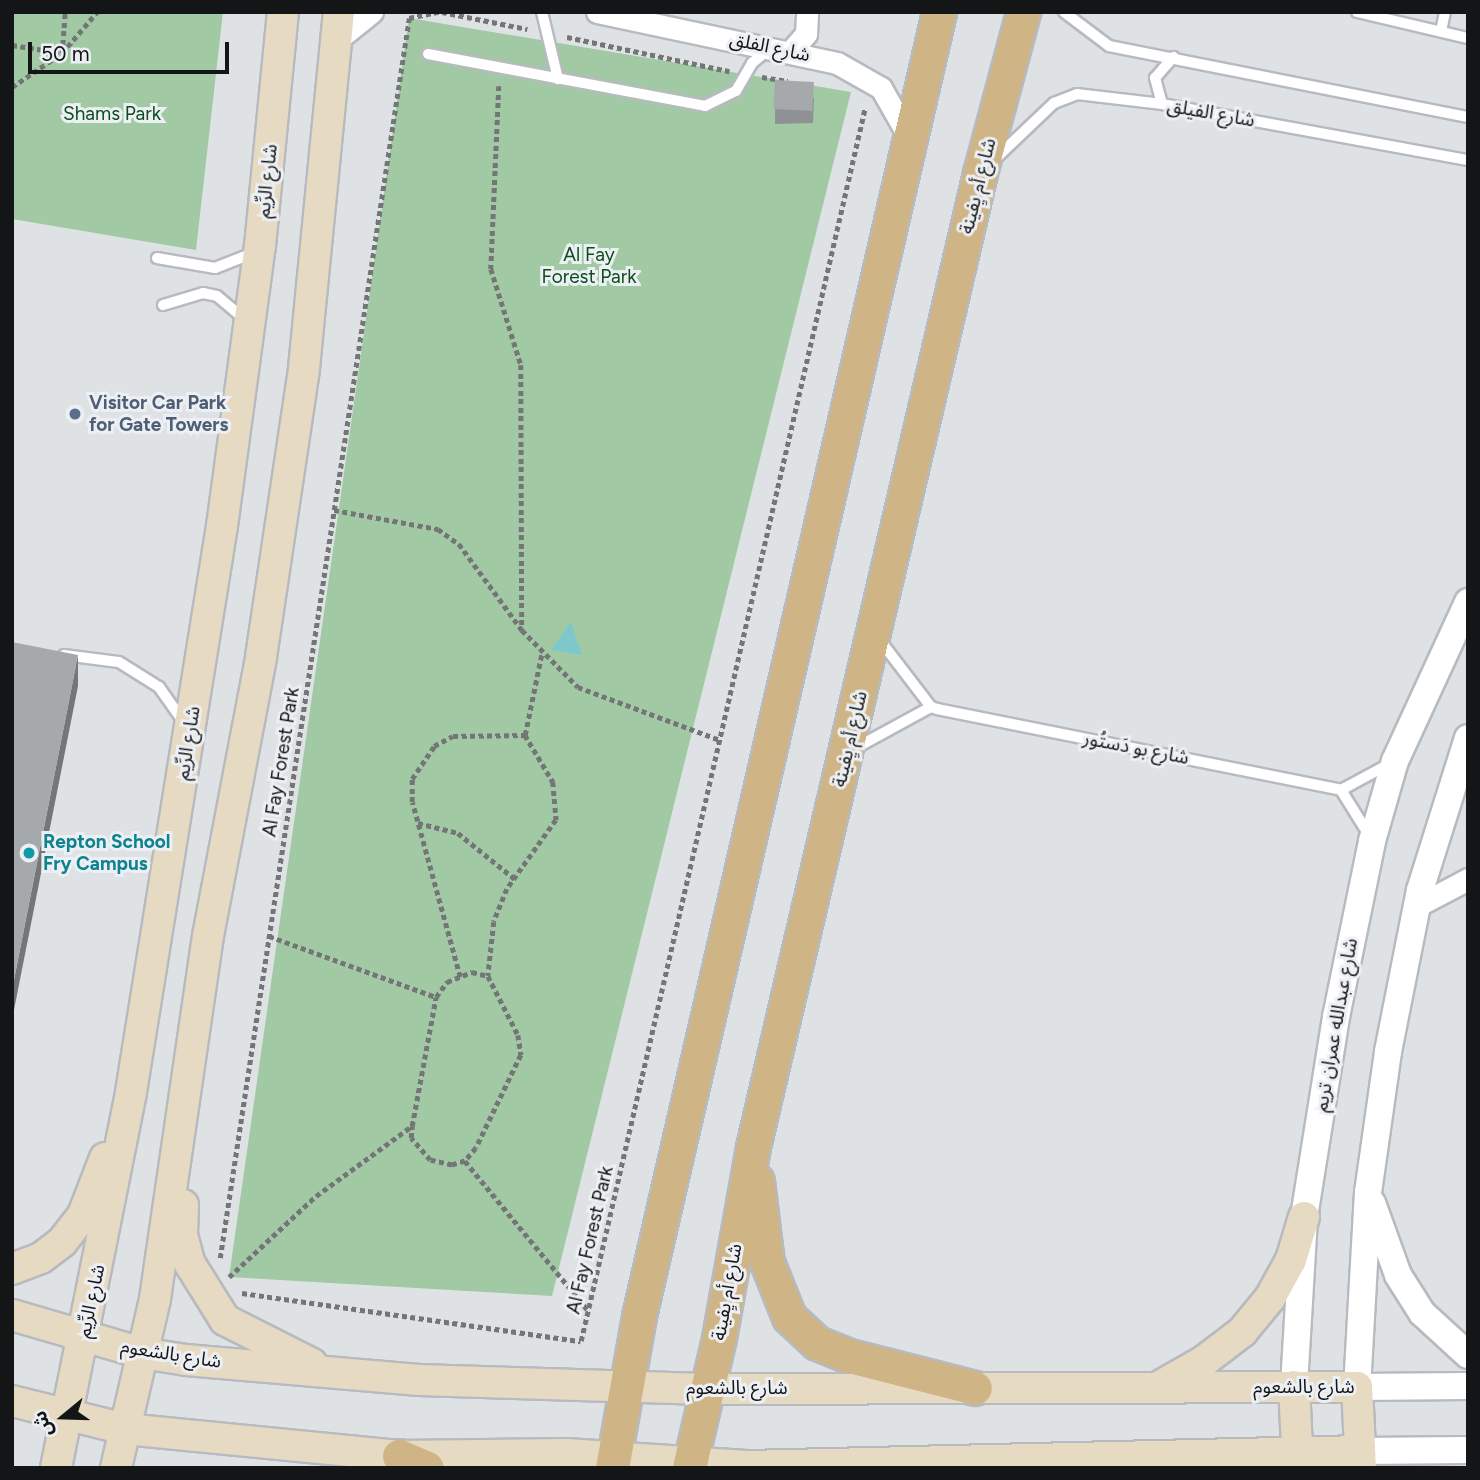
<!DOCTYPE html>
<meta charset="utf-8">
<style>
body{margin:0}
#map{position:relative;width:1480px;height:1480px;overflow:hidden;background:#dfe2e5;font-family:Figtree,"Noto Sans Arabic",sans-serif}
div>[style]{position:absolute}
.green>*{inset:0;background:#a1caa4}
.water>*{inset:0;background:#7ec8cb}
.path>*{height:4.5px;margin-top:-2.25px;transform-origin:0;background:repeating-linear-gradient(90deg,#737577 0 5px,transparent 0 8.5px)}
.roads{filter:drop-shadow(2px 0 #b7babe) drop-shadow(-2px 0 #b7babe) drop-shadow(0 2px #b7babe) drop-shadow(0 -2px #b7babe)}
.service>*{height:10px;margin:-5px;padding:0 5px;transform-origin:5px;border-radius:5px;background:#fff}
.minor>*{height:21px;margin:-10.5px;padding:0 10.5px;transform-origin:10.5px;border-radius:10.5px;background:#fff}
.tertiary>*{height:26px;margin:-13px;padding:0 13px;transform-origin:13px;border-radius:13px;background:#fff}
.secondary>*{height:30px;margin:-15px;padding:0 15px;transform-origin:15px;border-radius:15px;background:#e7dac3}
.primary>*{height:33px;margin:-16.5px;padding:0 16.5px;transform-origin:16.5px;border-radius:16.5px;background:#cfb586}
.wall>*{inset:0;background:#8f9194}
.shaded-wall>*{inset:0;background:#747678}
.building>*{inset:0;background:#a6a9ac;transform-origin:0 0}
.dots>*{width:19px;height:19px;translate:-50% -50%;box-sizing:border-box;border:4px solid #eceff3;border-radius:50%}
span{translate:-50% -50%;white-space:nowrap;text-align:center;line-height:1.15;-webkit-text-stroke:6px #eceff3;paint-order:stroke}
.street-label{font-size:19px;color:#141516}
.park-label{font-size:19px;color:#094e1c}
.service-label{font-size:19px;color:#4e5e75;font-weight:700}
.left{translate:0 -50%;text-align:left}
.culture-label{font-size:19px;color:#0d838f;font-weight:700}
.frame{position:absolute;inset:0;border:14px solid #141516;pointer-events:none}
.north{position:absolute;left:28px;top:1382px;width:70px;height:70px;-webkit-text-stroke:5px #eceff3;paint-order:stroke;rotate:251deg;font-size:19px;font-weight:700;line-height:28px;text-align:center;color:#141516}
.north::after{content:'';display:block;margin:auto;width:24px;height:32px;background:#141516;clip-path:polygon(50% 0,100% 100%,50% 72%,0 100%)}
.scale{position:absolute;left:28px;top:42px;width:201px;height:32px;box-sizing:border-box;border:4px solid #141516;border-top:0;padding-left:9px;font-size:21px;line-height:24px;white-space:nowrap;color:#141516;-webkit-text-stroke:5px #eceff3;paint-order:stroke}
</style>
<div id="map">
<div class="green">
<div style="clip-path:polygon(12px 12px,223px 12px,196px 250px,12px 219px)"></div>
<div style="clip-path:polygon(409px 18px,851px 92px,552px 1296px,229px 1277px)"></div>
</div>
<div class="water">
<div style="clip-path:polygon(571px 622px,582px 655px,551px 650px)"></div>
</div>
<div class="path">
<div style="left:442px;top:12px;width:87px;rotate:11.3deg"></div>
<div style="left:567px;top:37px;width:166px;rotate:11.9deg"></div>
<div style="left:12px;top:45px;width:51px;rotate:9.1deg"></div>
<div style="left:62px;top:53px;width:41px;rotate:-85.8deg"></div>
<div style="left:762px;top:77px;width:26px;rotate:9deg"></div>
<div style="left:499px;top:86px;width:183px;rotate:92.5deg"></div>
<div style="left:491px;top:269px;width:101px;rotate:72.6deg"></div>
<div style="left:521px;top:365px;width:265px;rotate:89.8deg"></div>
<div style="left:12px;top:87px;width:60px;rotate:-34.2deg"></div>
<div style="left:62px;top:53px;width:54px;rotate:-49.5deg"></div>
<div style="left:334px;top:510px;width:106px;rotate:10.4deg"></div>
<div style="left:438px;top:529px;width:26px;rotate:36deg"></div>
<div style="left:459px;top:544px;width:107px;rotate:53.8deg"></div>
<div style="left:522px;top:630px;width:80px;rotate:45.5deg"></div>
<div style="left:578px;top:687px;width:152px;rotate:20.5deg"></div>
<div style="left:525px;top:735px;width:85px;rotate:-78.4deg"></div>
<div style="left:418px;top:823px;width:41px;rotate:14deg"></div>
<div style="left:458px;top:833px;width:73px;rotate:38.9deg"></div>
<div style="left:269px;top:936px;width:178px;rotate:20.1deg"></div>
<div style="left:460px;top:977px;width:181px;rotate:-105.3deg"></div>
<div style="left:412px;top:802px;width:23px;rotate:-90deg"></div>
<div style="left:412px;top:779px;width:40px;rotate:-56deg"></div>
<div style="left:434px;top:746px;width:21px;rotate:-28deg"></div>
<div style="left:453px;top:736px;width:72px;rotate:-0.8deg"></div>
<div style="left:525px;top:735px;width:55px;rotate:59.2deg"></div>
<div style="left:553px;top:782px;width:38px;rotate:85deg"></div>
<div style="left:556px;top:820px;width:85px;rotate:125.4deg"></div>
<div style="left:507px;top:889px;width:35px;rotate:112deg"></div>
<div style="left:494px;top:922px;width:54px;rotate:96.3deg"></div>
<div style="left:465px;top:1161px;width:193px;rotate:50.5deg"></div>
<div style="left:220px;top:1258px;width:1254px;rotate:-81.33deg"></div>
<div style="left:409px;top:18px;width:30px;rotate:-12deg"></div>
<div style="left:229px;top:1277px;width:119px;rotate:-43deg"></div>
<div style="left:316px;top:1196px;width:119px;rotate:-36.1deg"></div>
<div style="left:412px;top:1126px;width:131px;rotate:-79.5deg"></div>
<div style="left:436px;top:997px;width:19px;rotate:-54deg"></div>
<div style="left:447px;top:982px;width:27px;rotate:-22deg"></div>
<div style="left:472px;top:972px;width:16px;rotate:14deg"></div>
<div style="left:488px;top:976px;width:66px;rotate:63deg"></div>
<div style="left:518px;top:1035px;width:20px;rotate:81deg"></div>
<div style="left:521px;top:1055px;width:103px;rotate:115.8deg"></div>
<div style="left:476px;top:1148px;width:17px;rotate:130deg"></div>
<div style="left:465px;top:1161px;width:14px;rotate:163deg"></div>
<div style="left:452px;top:1165px;width:23px;rotate:-167deg"></div>
<div style="left:430px;top:1160px;width:29px;rotate:-131deg"></div>
<div style="left:411px;top:1138px;width:12px;rotate:-85deg"></div>
<div style="left:242px;top:1293px;width:342px;rotate:8.1deg"></div>
<div style="left:581px;top:1341px;width:1265px;rotate:-77.03deg"></div>
</div>
<div class="roads">
<div class="service">
<div style="left:542px;top:12px;width:69px;rotate:76.6deg"></div>
<div style="left:1064px;top:12px;width:56px;rotate:37.1deg"></div>
<div style="left:1109px;top:46px;width:366px;rotate:11.2deg"></div>
<div style="left:1357px;top:12px;width:114px;rotate:13.2deg"></div>
<div style="left:1441px;top:31px;width:19px;rotate:-78deg"></div>
<div style="left:428px;top:54px;width:282px;rotate:10.6deg"></div>
<div style="left:705px;top:106px;width:34px;rotate:-26deg"></div>
<div style="left:736px;top:91px;width:32px;rotate:-60deg"></div>
<div style="left:752px;top:63px;width:22px;rotate:-39deg"></div>
<div style="left:1162px;top:104px;width:27px;rotate:-105deg"></div>
<div style="left:1155px;top:78px;width:28px;rotate:-49deg"></div>
<div style="left:995px;top:159px;width:81px;rotate:-43.5deg"></div>
<div style="left:1054px;top:103px;width:25px;rotate:-21deg"></div>
<div style="left:1077px;top:94px;width:86px;rotate:6.7deg"></div>
<div style="left:1162px;top:104px;width:311px;rotate:10.4deg"></div>
<div style="left:157px;top:258px;width:59px;rotate:9.8deg"></div>
<div style="left:215px;top:268px;width:41px;rotate:-21.5deg"></div>
<div style="left:163px;top:305px;width:42px;rotate:-16.7deg"></div>
<div style="left:203px;top:293px;width:14px;rotate:12deg"></div>
<div style="left:217px;top:296px;width:38px;rotate:40deg"></div>
<div style="left:879px;top:639px;width:86px;rotate:52.6deg"></div>
<div style="left:931px;top:707px;width:6px;rotate:18deg"></div>
<div style="left:937px;top:709px;width:412px;rotate:11.3deg"></div>
<div style="left:1341px;top:790px;width:55px;rotate:-28.4deg"></div>
<div style="left:64px;top:655px;width:55px;rotate:7.3deg"></div>
<div style="left:119px;top:662px;width:47px;rotate:32deg"></div>
<div style="left:159px;top:687px;width:42px;rotate:54.8deg"></div>
<div style="left:852px;top:750px;width:90px;rotate:-28.6deg"></div>
<div style="left:1341px;top:790px;width:53px;rotate:58.1deg"></div>
</div>
<div class="minor">
<div style="left:597px;top:12px;width:245px;rotate:12deg"></div>
<div style="left:837px;top:63px;width:51px;rotate:29.6deg"></div>
<div style="left:881px;top:88px;width:56px;rotate:60.3deg"></div>
<div style="left:337px;top:40px;width:45px;rotate:-38.7deg"></div>
<div style="left:791px;top:51px;width:23px;rotate:-49deg"></div>
<div style="left:806px;top:34px;width:22px;rotate:-87deg"></div>
<div style="left:1417px;top:906px;width:58px;rotate:-27.9deg"></div>
</div>
<div class="tertiary">
<div style="left:1468px;top:738px;width:159px;rotate:107.5deg"></div>
<div style="left:1420px;top:890px;width:165px;rotate:101.2deg"></div>
<div style="left:1388px;top:1052px;width:141px;rotate:98.1deg"></div>
<div style="left:1368px;top:1192px;width:195px;rotate:93.2deg"></div>
<div style="left:1357px;top:1387px;width:111px;rotate:-0.5deg"></div>
<div style="left:1372px;top:1203px;width:77px;rotate:70.1deg"></div>
<div style="left:1398px;top:1275px;width:45px;rotate:57.7deg"></div>
<div style="left:1422px;top:1313px;width:62px;rotate:42.4deg"></div>
<div style="left:1294px;top:1386px;width:169px;rotate:-86.6deg"></div>
<div style="left:1304px;top:1217px;width:203px;rotate:-80.9deg"></div>
<div style="left:1336px;top:1017px;width:180px;rotate:-78.4deg"></div>
<div style="left:1372px;top:841px;width:83px;rotate:-74deg"></div>
<div style="left:1395px;top:761px;width:175px;rotate:-65.3deg"></div>
<div style="left:1360px;top:1451px;width:108px;rotate:-0.5deg"></div>
</div>
<div class="secondary">
<div style="left:183px;top:1205px;width:30px;rotate:92deg"></div>
<div style="left:182px;top:1235px;width:30px;rotate:75deg"></div>
<div style="left:190px;top:1264px;width:66px;rotate:58deg"></div>
<div style="left:225px;top:1320px;width:97px;rotate:26.8deg"></div>
<div style="left:12px;top:1269px;width:31px;rotate:-21deg"></div>
<div style="left:41px;top:1258px;width:26px;rotate:-37deg"></div>
<div style="left:62px;top:1242px;width:34px;rotate:-52deg"></div>
<div style="left:83px;top:1215px;width:61px;rotate:-68.9deg"></div>
<div style="left:12px;top:1315px;width:135px;rotate:16.3deg"></div>
<div style="left:142px;top:1353px;width:45px;rotate:9deg"></div>
<div style="left:186px;top:1360px;width:234px;rotate:4.9deg"></div>
<div style="left:419px;top:1380px;width:289px;rotate:1.8deg"></div>
<div style="left:708px;top:1389px;width:649px;rotate:-0.18deg"></div>
<div style="left:1357px;top:1387px;width:81px;rotate:87.2deg"></div>
<div style="left:1160px;top:1386px;width:51px;rotate:-29.6deg"></div>
<div style="left:1204px;top:1361px;width:48px;rotate:-37.3deg"></div>
<div style="left:1242px;top:1332px;width:44px;rotate:-50.5deg"></div>
<div style="left:1270px;top:1298px;width:43px;rotate:-61.1deg"></div>
<div style="left:1291px;top:1260px;width:45px;rotate:-73.2deg"></div>
<div style="left:1294px;top:1386px;width:82px;rotate:87.2deg"></div>
<div style="left:12px;top:1401px;width:116px;rotate:13.9deg"></div>
<div style="left:125px;top:1429px;width:275px;rotate:5.6deg"></div>
<div style="left:399px;top:1456px;width:167px;rotate:-0.7deg"></div>
<div style="left:566px;top:1454px;width:181px;rotate:3.8deg"></div>
<div style="left:747px;top:1466px;width:613px;rotate:-1.4deg"></div>
<div style="left:56px;top:1468px;width:383px;rotate:-78.7deg"></div>
<div style="left:131px;top:1092px;width:573px;rotate:-80.87deg"></div>
<div style="left:222px;top:526px;width:283px;rotate:-82.3deg"></div>
<div style="left:260px;top:246px;width:235px;rotate:-84.4deg"></div>
<div style="left:116px;top:1468px;width:173px;rotate:-77deg"></div>
<div style="left:155px;top:1299px;width:367px;rotate:-81.7deg"></div>
<div style="left:208px;top:936px;width:284px;rotate:-79.2deg"></div>
<div style="left:261px;top:657px;width:292px;rotate:-81.5deg"></div>
<div style="left:304px;top:368px;width:358px;rotate:-84.4deg"></div>
</div>
<div class="primary">
<div style="left:757px;top:1181px;width:82px;rotate:83deg"></div>
<div style="left:767px;top:1262px;width:59px;rotate:68.2deg"></div>
<div style="left:789px;top:1317px;width:38px;rotate:43deg"></div>
<div style="left:817px;top:1343px;width:31px;rotate:22deg"></div>
<div style="left:846px;top:1355px;width:133px;rotate:14.3deg"></div>
<div style="left:399px;top:1456px;width:30px;rotate:23deg"></div>
<div style="left:612px;top:1468px;width:154px;rotate:-79.9deg"></div>
<div style="left:639px;top:1316px;width:1338px;rotate:-77.04deg"></div>
<div style="left:689px;top:1468px;width:133px;rotate:-77deg"></div>
<div style="left:719px;top:1338px;width:194px;rotate:-79.9deg"></div>
<div style="left:753px;top:1147px;width:1000px;rotate:-76.88deg"></div>
<div style="left:980px;top:173px;width:167px;rotate:-75deg"></div>
</div>
</div>
<div class="wall">
<div style="clip-path:polygon(775px 80px,814px 98px,813px 123px,775px 124px)"></div>
</div>
<div class="shaded-wall">
<div style="clip-path:polygon(78px 655px,78px 686px,12px 1020px,12px 990px)"></div>
</div>
<div class="building">
<div style="left:775px;top:80px;width:39px;height:29px;rotate:3deg"></div>
<div style="clip-path:polygon(12px 642px,78px 655px,12px 990px)"></div>
</div>
<div class="dots">
<div style="left:75px;top:414px;background:#5c6f8a"></div>
<div style="left:29px;top:853px;background:#0f9aa8"></div>
</div>
<div class="street-label">
<span style="left:770px;top:47px;rotate:12deg">شارع الفلق</span>
<span style="left:1211px;top:113px;rotate:10deg">شارع الفيلق</span>
<span style="left:267px;top:181px;rotate:-84deg">شارع الرِّيم</span>
<span style="left:978px;top:186px;rotate:-76deg">شارع أم يِفينة</span>
<span style="left:850px;top:739px;rotate:-77deg">شارع أم يِفينة</span>
<span style="left:188px;top:743px;rotate:-81deg">شارع الرِّيم</span>
<span style="left:1136px;top:748px;rotate:11deg">شارع بو دَستُور</span>
<span style="left:281px;top:762px;rotate:-81deg">Al Fay Forest Park</span>
<span style="left:1336px;top:1025px;rotate:-80deg">شارع عبدالله عمران تريم</span>
<span style="left:590px;top:1240px;rotate:-77deg">Al Fay Forest Park</span>
<span style="left:727px;top:1292px;rotate:-80deg">شارع أم يِفينة</span>
<span style="left:91px;top:1301px;rotate:-78deg">شارع الرِّيم</span>
<span style="left:171px;top:1354px;rotate:9deg">شارع بالشعوم</span>
<span style="left:1304px;top:1387px">شارع بالشعوم</span>
<span style="left:737px;top:1388px">شارع بالشعوم</span>
</div>
<div class="park-label">
<span style="left:112px;top:114px">Shams Park</span>
<span style="left:589px;top:266px">Al Fay<br>Forest Park</span>
</div>
<div class="service-label">
<span class="left" style="left:89px;top:414px">Visitor Car Park<br>for Gate Towers</span>
</div>
<div class="culture-label">
<span class="left" style="left:43px;top:853px">Repton School<br>Fry Campus</span>
</div>
<div class="frame"></div>
<div class="north">ش</div>
<div class="scale">50 m</div>
</div>
